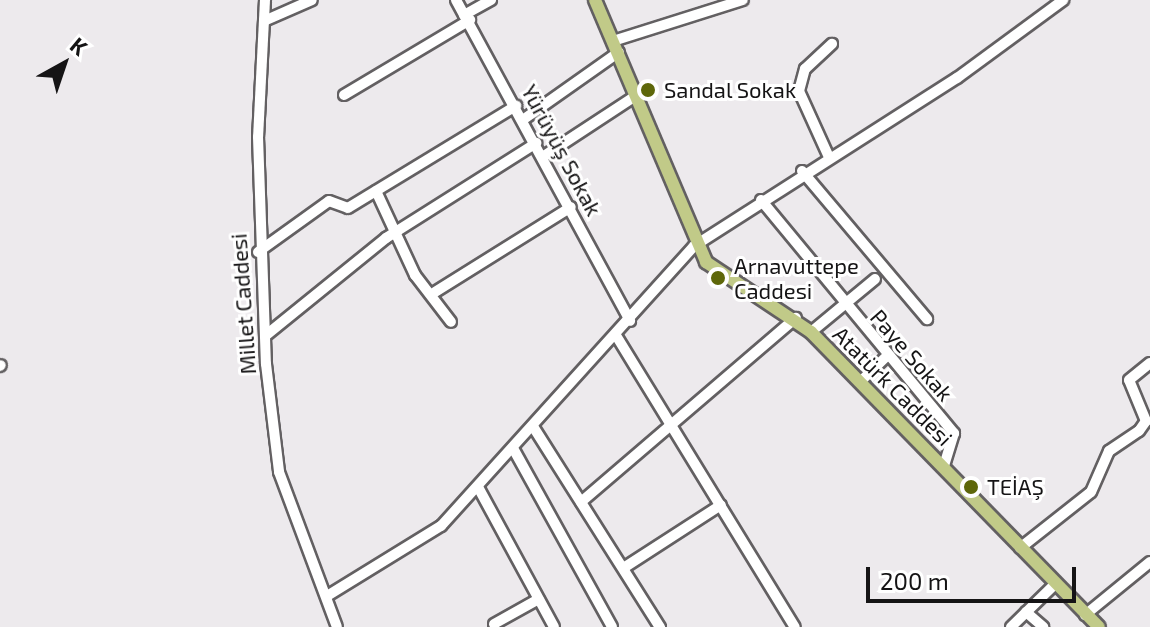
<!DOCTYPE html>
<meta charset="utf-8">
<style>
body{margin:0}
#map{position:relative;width:1150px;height:627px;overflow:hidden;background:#edeaed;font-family:"Exo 2",sans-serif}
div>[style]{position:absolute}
.roads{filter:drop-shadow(2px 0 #636062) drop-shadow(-2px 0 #636062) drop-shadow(0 2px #636062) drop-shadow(0 -2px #636062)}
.minor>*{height:10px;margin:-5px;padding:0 5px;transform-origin:5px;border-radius:5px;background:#fff}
.major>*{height:12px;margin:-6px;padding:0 6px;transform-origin:6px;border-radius:6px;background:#c1ca88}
.dots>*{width:22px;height:22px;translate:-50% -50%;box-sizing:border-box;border:4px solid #fff;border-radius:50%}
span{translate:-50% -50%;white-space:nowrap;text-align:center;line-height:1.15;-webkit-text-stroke:6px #fff;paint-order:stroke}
.poi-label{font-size:22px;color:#151415}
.left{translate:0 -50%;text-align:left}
.street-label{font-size:22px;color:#151415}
.north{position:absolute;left:24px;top:24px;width:80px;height:80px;-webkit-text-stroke:6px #fff;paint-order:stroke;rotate:40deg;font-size:22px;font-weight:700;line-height:32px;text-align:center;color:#151415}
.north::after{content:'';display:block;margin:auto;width:28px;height:36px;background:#151415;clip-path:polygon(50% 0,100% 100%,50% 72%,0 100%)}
.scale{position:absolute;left:866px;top:567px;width:210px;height:36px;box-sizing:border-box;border:4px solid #151415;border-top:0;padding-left:10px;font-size:24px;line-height:28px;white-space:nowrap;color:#151415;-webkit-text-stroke:6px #fff;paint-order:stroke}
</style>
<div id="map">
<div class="roads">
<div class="minor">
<div style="left:265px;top:0;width:137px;rotate:92.9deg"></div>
<div style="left:258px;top:137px;width:227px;rotate:88deg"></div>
<div style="left:266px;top:364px;width:109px;rotate:83.1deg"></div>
<div style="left:279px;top:472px;width:165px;rotate:69.5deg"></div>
<div style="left:456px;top:0;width:365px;rotate:61.5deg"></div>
<div style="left:464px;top:15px;width:31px;rotate:-29deg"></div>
<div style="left:264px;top:21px;width:52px;rotate:-23.6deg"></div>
<div style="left:613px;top:41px;width:136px;rotate:-17.5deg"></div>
<div style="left:344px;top:95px;width:147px;rotate:-30.8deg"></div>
<div style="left:524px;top:119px;width:116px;rotate:-35.2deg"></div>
<div style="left:828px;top:155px;width:70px;rotate:-114.4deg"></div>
<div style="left:799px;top:91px;width:23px;rotate:-75deg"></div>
<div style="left:805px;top:69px;width:37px;rotate:-43deg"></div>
<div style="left:544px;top:156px;width:111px;rotate:-33.3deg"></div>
<div style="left:802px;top:171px;width:194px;rotate:49.8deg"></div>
<div style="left:376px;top:191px;width:93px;rotate:65.1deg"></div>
<div style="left:415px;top:275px;width:59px;rotate:52.5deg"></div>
<div style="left:761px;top:200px;width:303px;rotate:50.4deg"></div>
<div style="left:954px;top:433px;width:34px;rotate:107deg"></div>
<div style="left:258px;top:252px;width:87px;rotate:-35.7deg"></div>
<div style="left:329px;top:201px;width:20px;rotate:20deg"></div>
<div style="left:348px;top:208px;width:197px;rotate:-31.3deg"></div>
<div style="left:435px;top:292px;width:160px;rotate:-32deg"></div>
<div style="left:811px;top:332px;width:83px;rotate:-39.6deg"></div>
<div style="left:265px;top:336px;width:156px;rotate:-39deg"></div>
<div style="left:386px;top:238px;width:178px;rotate:-32.3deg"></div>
<div style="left:617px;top:337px;width:340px;rotate:58.5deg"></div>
<div style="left:0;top:366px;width:1px;rotate:-45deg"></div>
<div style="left:861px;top:381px;width:36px;rotate:-44deg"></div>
<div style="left:534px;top:428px;width:236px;rotate:57.7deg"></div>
<div style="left:514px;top:450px;width:202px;rotate:61deg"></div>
<div style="left:478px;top:487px;width:159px;rotate:61.5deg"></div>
<div style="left:581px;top:502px;width:283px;rotate:-40.6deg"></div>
<div style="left:1020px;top:548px;width:90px;rotate:-38.3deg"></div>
<div style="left:1091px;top:492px;width:45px;rotate:-66.3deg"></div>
<div style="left:1109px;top:451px;width:36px;rotate:-34deg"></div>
<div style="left:1139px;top:431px;width:12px;rotate:-55deg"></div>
<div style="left:1146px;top:421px;width:44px;rotate:-112.5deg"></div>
<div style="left:1129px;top:380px;width:27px;rotate:-39deg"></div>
<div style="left:625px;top:567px;width:114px;rotate:-32.9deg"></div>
<div style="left:327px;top:596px;width:134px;rotate:-31.6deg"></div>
<div style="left:441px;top:526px;width:377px;rotate:-47.9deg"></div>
<div style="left:694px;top:246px;width:312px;rotate:-32.6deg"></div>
<div style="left:957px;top:78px;width:132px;rotate:-36.3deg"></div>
<div style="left:1026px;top:612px;width:23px;rotate:41deg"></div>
<div style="left:1085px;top:615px;width:84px;rotate:-39.2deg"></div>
<div style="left:494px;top:624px;width:51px;rotate:-29.1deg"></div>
<div style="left:1011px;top:627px;width:60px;rotate:-44.3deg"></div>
</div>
<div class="major">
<div style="left:595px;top:0;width:285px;rotate:67deg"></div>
<div style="left:706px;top:262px;width:126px;rotate:33.7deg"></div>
<div style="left:811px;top:332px;width:412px;rotate:45.7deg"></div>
</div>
</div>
<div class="dots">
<div style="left:648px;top:90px;background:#5e670a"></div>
<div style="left:718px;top:278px;background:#5e670a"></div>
<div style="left:971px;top:487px;background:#5e670a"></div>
</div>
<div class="poi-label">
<span class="left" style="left:664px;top:90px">Sandal Sokak</span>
<span class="left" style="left:734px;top:278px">Arnavuttepe<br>Caddesi</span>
<span class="left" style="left:987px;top:487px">TEİAŞ</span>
</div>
<div class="street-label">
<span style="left:562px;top:150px;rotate:62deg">Yürüyüş Sokak</span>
<span style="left:243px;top:304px;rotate:-94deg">Millet Caddesi</span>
<span style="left:912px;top:355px;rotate:49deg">Paye Sokak</span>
<span style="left:893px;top:386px;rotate:45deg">Atatürk Caddesi</span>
</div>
<div class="north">K</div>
<div class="scale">200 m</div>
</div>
